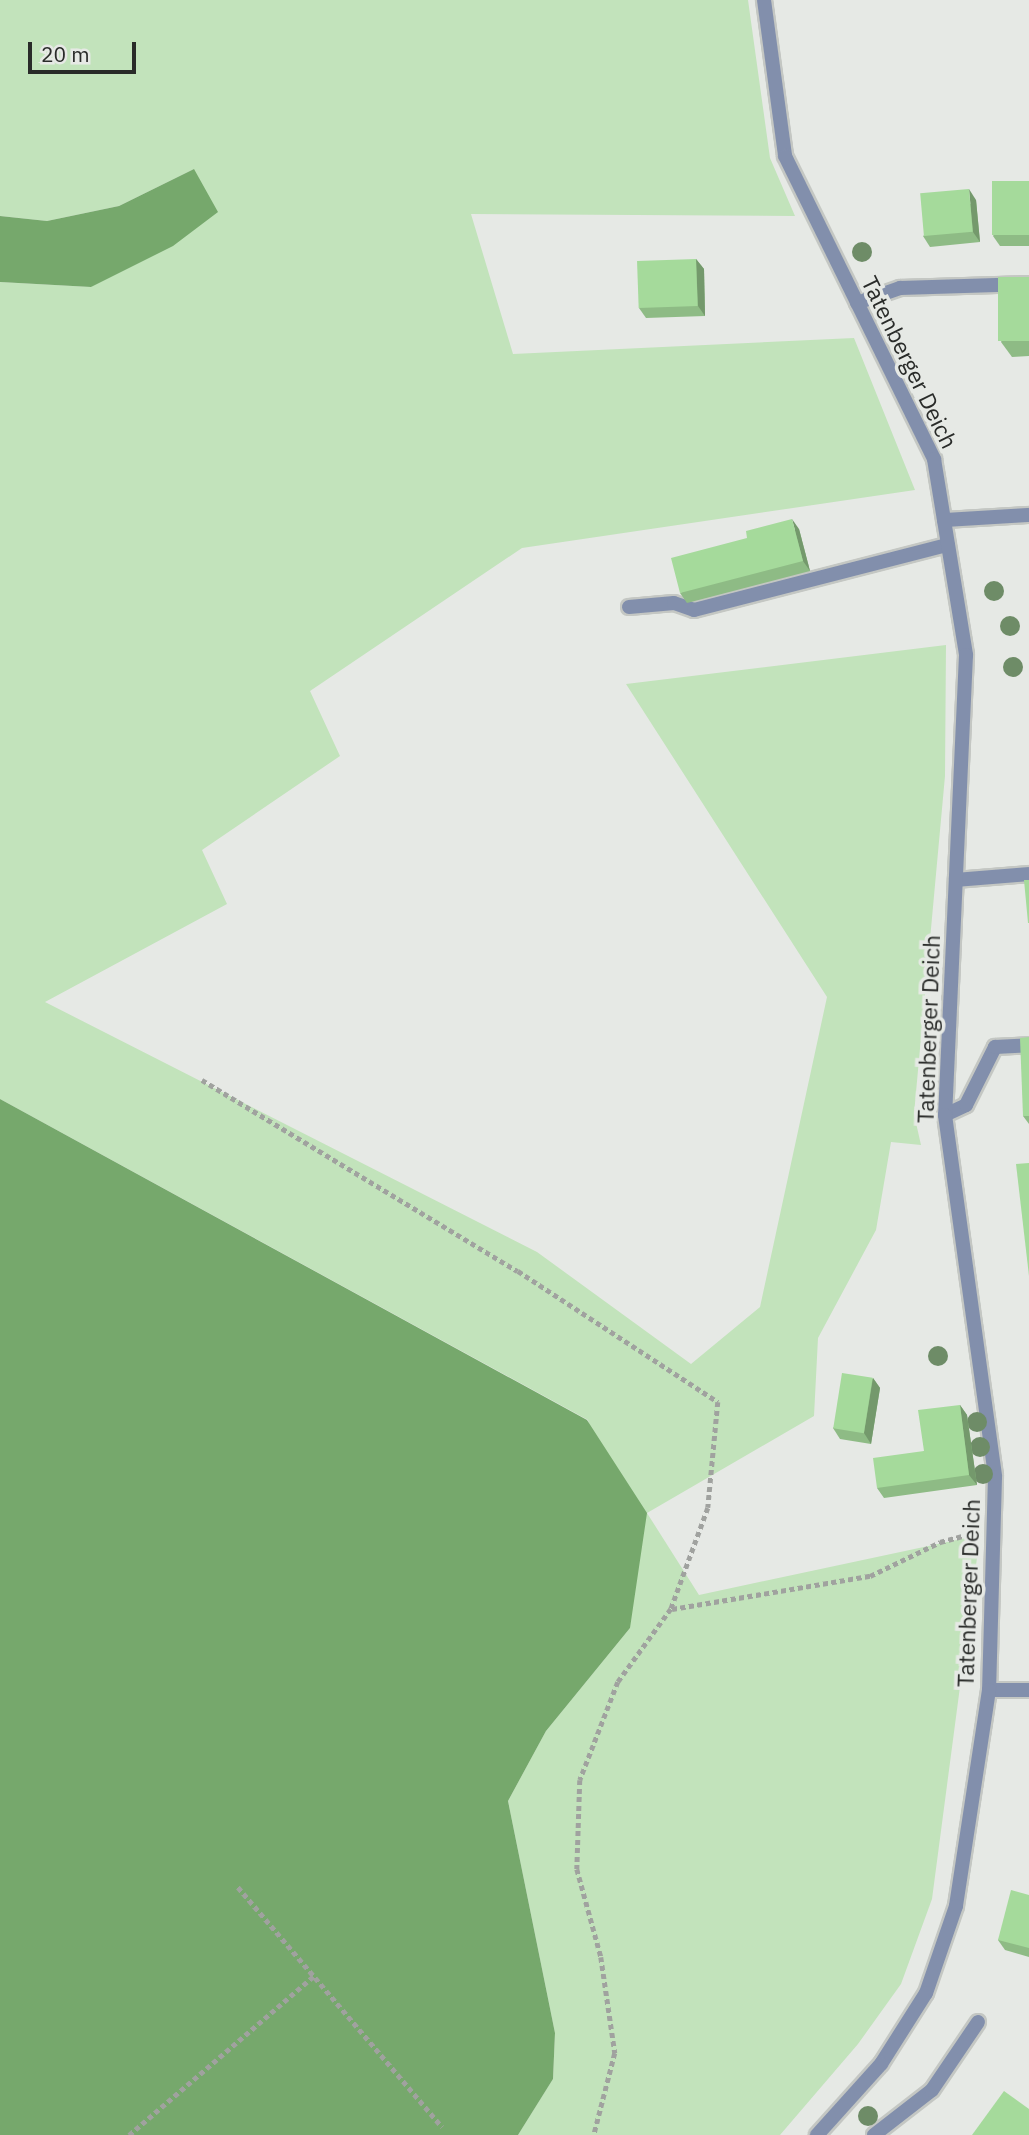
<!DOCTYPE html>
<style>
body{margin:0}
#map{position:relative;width:1029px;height:2135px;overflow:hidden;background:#e6e9e5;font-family:"IBM Plex Sans",sans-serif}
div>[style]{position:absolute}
.green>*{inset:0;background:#c2e3bb}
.water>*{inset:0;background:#76a86c}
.path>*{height:4.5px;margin-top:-2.25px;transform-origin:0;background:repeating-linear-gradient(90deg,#a0a29f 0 5px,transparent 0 8.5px)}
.roads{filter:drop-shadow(2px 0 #c4c7c3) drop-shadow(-2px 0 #c4c7c3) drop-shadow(0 2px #c4c7c3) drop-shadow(0 -2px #c4c7c3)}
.service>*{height:14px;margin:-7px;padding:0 7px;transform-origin:7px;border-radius:7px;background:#828fac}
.tertiary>*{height:14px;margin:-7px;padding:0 7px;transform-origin:7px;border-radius:7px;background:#828fac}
.trees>*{width:20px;height:20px;margin:-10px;border-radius:50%;background:#6e8c67}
.wall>*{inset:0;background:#8ebb85}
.shaded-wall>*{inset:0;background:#74996c}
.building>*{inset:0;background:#a5da9b;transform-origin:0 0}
span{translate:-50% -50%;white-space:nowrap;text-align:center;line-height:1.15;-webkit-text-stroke:7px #e6e9e5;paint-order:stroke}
.street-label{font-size:23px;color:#292b29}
.scale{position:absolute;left:28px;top:42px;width:108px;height:32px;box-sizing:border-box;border:4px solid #292b29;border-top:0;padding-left:9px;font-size:21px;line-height:24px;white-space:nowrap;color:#292b29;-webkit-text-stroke:5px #e6e9e5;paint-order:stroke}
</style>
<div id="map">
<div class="green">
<div style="clip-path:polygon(0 0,748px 0,770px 158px,795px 216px,471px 214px,513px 354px,854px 338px,915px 490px,522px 548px,310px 691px,340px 756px,202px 850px,227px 904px,45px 1002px,537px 1252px,691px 1364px,760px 1307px,827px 997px,626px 684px,946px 645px,945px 776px,914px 1114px,921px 1145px,891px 1142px,876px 1230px,818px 1338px,814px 1416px,647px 1513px,699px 1595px,980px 1535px,932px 1899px,901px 1984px,858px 2044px,780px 2135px,518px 2135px,553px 2079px,555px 2033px,508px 1801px,546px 1731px,630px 1628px,588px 1420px,0 1099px,0 282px,91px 287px,194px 169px,119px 206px,47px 221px,0 216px)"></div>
</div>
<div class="water">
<div style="clip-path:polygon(194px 169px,218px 212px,173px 246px,91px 287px,0 282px,0 216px,47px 221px,119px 206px)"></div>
<div style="clip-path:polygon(0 1099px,587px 1420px,647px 1513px,630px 1628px,546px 1731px,508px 1801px,555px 2033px,553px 2079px,518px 2135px,0 2135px)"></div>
</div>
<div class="path">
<div style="left:202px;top:1080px;width:369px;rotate:31.2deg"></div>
<div style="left:518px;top:1271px;width:239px;rotate:33.2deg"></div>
<div style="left:718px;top:1402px;width:106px;rotate:95.4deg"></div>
<div style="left:708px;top:1508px;width:108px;rotate:110.1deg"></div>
<div style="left:671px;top:1609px;width:90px;rotate:126deg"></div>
<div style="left:618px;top:1682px;width:105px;rotate:111.2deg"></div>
<div style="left:580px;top:1780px;width:89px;rotate:91.9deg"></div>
<div style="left:577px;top:1869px;width:91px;rotate:74.7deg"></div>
<div style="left:601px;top:1957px;width:97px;rotate:81.7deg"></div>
<div style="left:615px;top:2053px;width:85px;rotate:104.4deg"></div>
<div style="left:672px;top:1609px;width:201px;rotate:-9.5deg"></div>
<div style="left:870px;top:1576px;width:78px;rotate:-25.9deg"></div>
<div style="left:940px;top:1542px;width:31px;rotate:-15deg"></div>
<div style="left:238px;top:1887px;width:315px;rotate:49.6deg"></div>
<div style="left:129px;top:2135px;width:243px;rotate:-40.7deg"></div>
</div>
<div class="roads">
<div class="service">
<div style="left:857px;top:303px;width:46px;rotate:-19.2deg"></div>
<div style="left:900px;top:288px;width:129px;rotate:-1.8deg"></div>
<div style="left:944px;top:520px;width:85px;rotate:-3.4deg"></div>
<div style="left:629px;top:607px;width:45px;rotate:-5.1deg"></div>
<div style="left:674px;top:603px;width:21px;rotate:19deg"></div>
<div style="left:694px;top:610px;width:262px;rotate:-14.4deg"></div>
<div style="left:956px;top:880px;width:73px;rotate:-4.7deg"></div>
<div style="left:945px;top:1115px;width:23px;rotate:-25deg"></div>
<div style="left:966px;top:1105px;width:65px;rotate:-63.4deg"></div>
<div style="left:995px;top:1047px;width:34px;rotate:-3deg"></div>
<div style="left:989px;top:1690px;width:40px"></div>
<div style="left:874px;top:2135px;width:73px;rotate:-37.8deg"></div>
<div style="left:932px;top:2090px;width:82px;rotate:-55.9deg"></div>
</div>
<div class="tertiary">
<div style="left:764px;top:0;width:157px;rotate:82.3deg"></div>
<div style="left:785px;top:156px;width:338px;rotate:63.8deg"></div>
<div style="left:934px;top:459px;width:199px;rotate:80.7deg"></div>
<div style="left:966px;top:655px;width:460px;rotate:92.6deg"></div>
<div style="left:945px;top:1115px;width:365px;rotate:82.1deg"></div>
<div style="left:995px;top:1477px;width:213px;rotate:91.6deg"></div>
<div style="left:989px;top:1690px;width:219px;rotate:98.7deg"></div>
<div style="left:956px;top:1906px;width:92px;rotate:109deg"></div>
<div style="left:926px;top:1993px;width:84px;rotate:122.4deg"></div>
<div style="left:881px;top:2064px;width:96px;rotate:132deg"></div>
</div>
</div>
<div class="trees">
<div style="left:862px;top:252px"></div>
<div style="left:994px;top:591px"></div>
<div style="left:1010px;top:626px"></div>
<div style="left:1013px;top:667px"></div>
<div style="left:938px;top:1356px"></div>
<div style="left:977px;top:1422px"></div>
<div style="left:980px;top:1447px"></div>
<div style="left:983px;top:1474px"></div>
<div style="left:868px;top:2116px"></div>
</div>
<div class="wall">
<div style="clip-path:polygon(1029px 181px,1029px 246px,1000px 246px,993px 236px)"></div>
<div style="clip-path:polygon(976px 200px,980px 242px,930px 247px,923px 236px)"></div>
<div style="clip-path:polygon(696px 259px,704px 269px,705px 316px,646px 318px,639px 308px)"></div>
<div style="clip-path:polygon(1029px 277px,1029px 356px,1012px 357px,1001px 342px)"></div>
<div style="clip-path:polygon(799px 529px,810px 571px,687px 603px,680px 593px)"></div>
<div style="clip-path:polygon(1029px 1037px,1029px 1124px,1023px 1116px)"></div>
<div style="clip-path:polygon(873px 1378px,880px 1388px,871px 1444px,840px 1439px,833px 1428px)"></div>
<div style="clip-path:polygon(960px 1405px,967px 1415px,977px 1485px,884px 1498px,877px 1488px,924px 1451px)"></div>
<div style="clip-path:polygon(1029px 1895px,1029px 1957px,1005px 1950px,998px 1940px)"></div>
</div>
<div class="shaded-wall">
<div style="clip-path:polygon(969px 189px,976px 200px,980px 242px,973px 232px)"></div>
<div style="clip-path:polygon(696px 259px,704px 269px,705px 316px,698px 306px)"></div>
<div style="clip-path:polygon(792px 519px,799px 529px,810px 571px,803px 561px)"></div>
<div style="clip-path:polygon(873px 1378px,880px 1388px,871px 1444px,864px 1433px)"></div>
<div style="clip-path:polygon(960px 1405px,967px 1415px,977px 1485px,969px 1475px)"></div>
</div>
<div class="building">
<div style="left:1029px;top:181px;width:54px;height:37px;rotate:90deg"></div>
<div style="left:969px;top:189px;width:43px;height:49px;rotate:85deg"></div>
<div style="left:696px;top:259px;width:47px;height:59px;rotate:88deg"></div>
<div style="left:1029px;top:277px;width:64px;height:31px;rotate:90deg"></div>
<div style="clip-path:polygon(792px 519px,803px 561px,680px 593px,671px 558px,747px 538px,746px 531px)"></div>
<div style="clip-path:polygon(1024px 880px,1029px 880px,1029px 923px,1028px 923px)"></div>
<div style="clip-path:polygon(1029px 1037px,1029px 1116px,1023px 1116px,1020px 1038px)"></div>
<div style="clip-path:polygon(1029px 1163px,1029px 1276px,1016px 1164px)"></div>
<div style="left:842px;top:1373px;width:31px;height:56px;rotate:9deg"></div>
<div style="clip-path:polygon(960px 1405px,969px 1475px,877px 1488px,873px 1458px,924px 1451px,918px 1410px)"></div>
<div style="clip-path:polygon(1011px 1890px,1029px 1895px,1029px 1948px,998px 1940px)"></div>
<div style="clip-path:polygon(1004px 2091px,1029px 2109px,1029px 2135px,972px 2135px)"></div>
</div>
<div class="street-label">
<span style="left:910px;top:362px;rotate:64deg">Tatenberger Deich</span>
<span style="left:928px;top:1029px;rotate:-88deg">Tatenberger Deich</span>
<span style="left:968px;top:1593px;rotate:-88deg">Tatenberger Deich</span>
</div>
<div class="scale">20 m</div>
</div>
